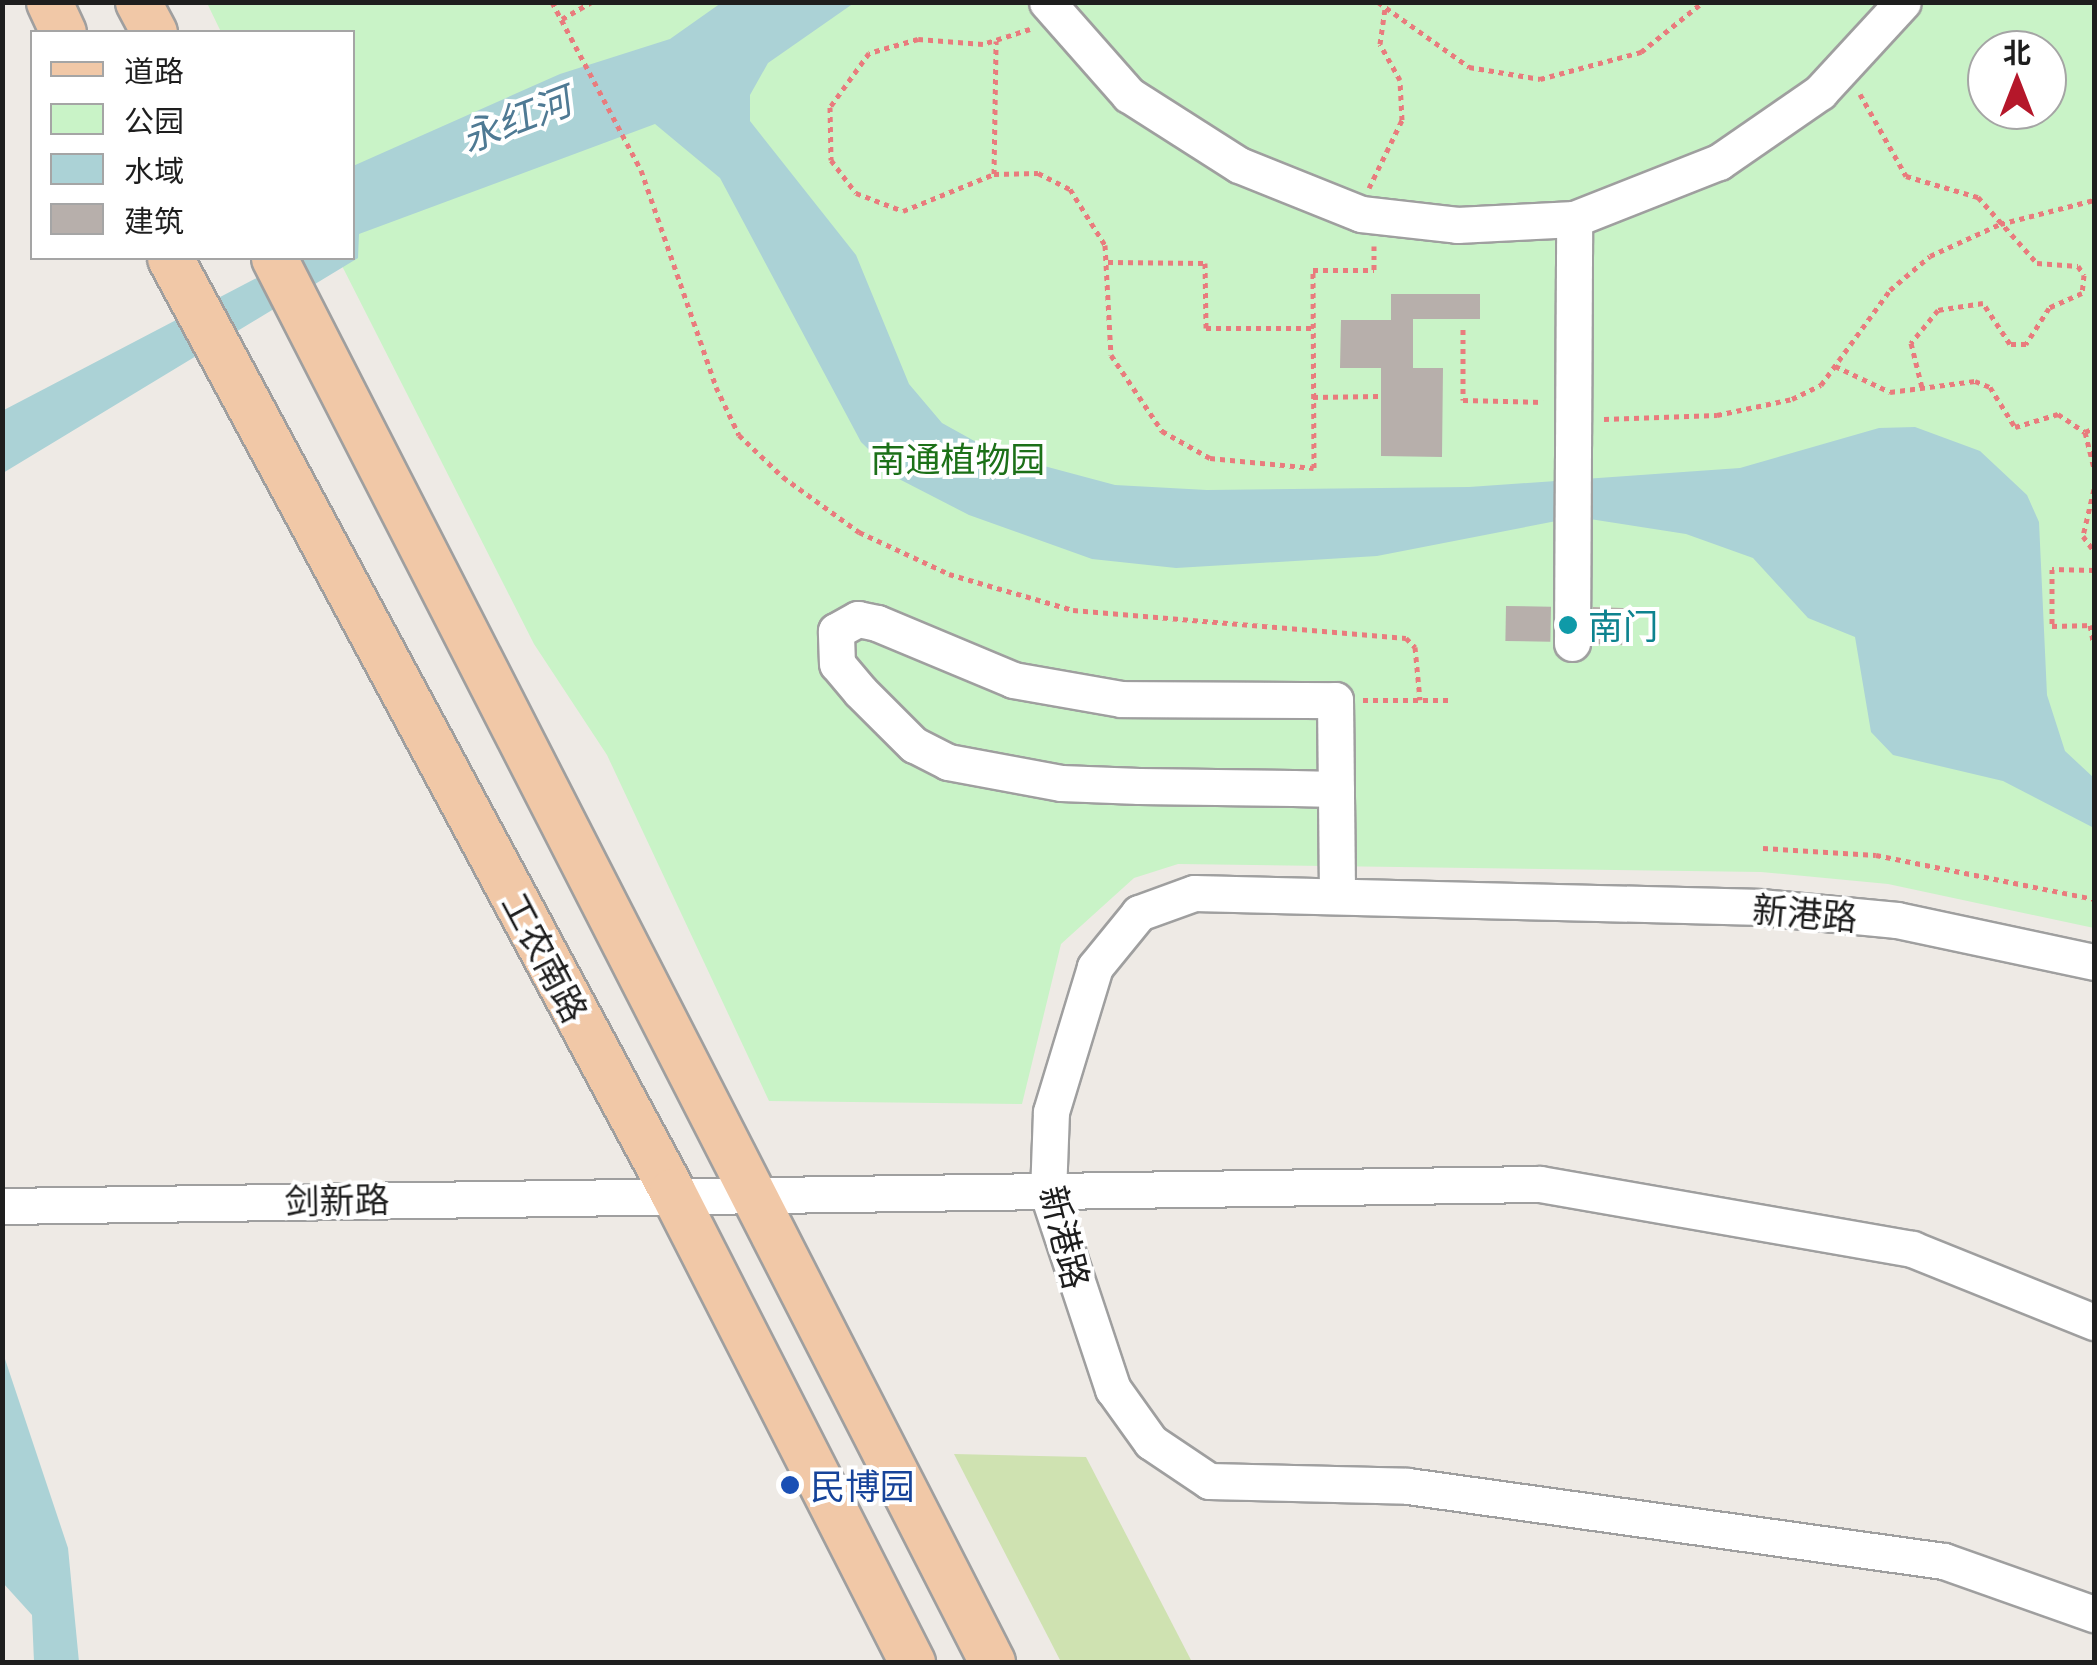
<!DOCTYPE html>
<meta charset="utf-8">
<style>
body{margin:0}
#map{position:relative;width:2097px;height:1665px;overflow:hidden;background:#eeeae5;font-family:Lato,"Noto Sans SC",sans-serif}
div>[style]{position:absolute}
.grass>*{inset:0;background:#cfe2b1}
.park>*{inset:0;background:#c9f3c7}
.water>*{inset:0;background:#abd2d6}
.building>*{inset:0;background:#b7afab;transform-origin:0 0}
.path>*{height:5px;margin-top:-2.5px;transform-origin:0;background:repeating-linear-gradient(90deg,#e97b7d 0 5px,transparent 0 10px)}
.roads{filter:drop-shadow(2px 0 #9f9f9f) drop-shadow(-2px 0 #9f9f9f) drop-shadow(0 2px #9f9f9f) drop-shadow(0 -2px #9f9f9f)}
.minor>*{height:35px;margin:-17.5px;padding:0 17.5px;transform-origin:17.5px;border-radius:17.5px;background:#fff}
.major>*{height:45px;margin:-22.5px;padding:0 22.5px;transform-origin:22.5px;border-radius:22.5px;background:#f1c8a7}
.dots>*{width:28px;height:28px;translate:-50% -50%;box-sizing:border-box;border:5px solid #fff;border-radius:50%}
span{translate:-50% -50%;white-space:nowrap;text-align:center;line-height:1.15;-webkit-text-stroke:8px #fff;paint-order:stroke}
.park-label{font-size:35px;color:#1c7018}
.culture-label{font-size:35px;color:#0d838f}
.left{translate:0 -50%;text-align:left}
.street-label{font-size:35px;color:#1e1e1e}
.transit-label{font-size:35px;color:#164399}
.water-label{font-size:38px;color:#4f7a94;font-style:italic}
.frame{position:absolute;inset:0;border:5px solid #1e1e1e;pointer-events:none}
.legend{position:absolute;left:30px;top:30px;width:325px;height:230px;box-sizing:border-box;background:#fff;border:2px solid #a5a5a5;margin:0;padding:12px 18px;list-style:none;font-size:30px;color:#1e1e1e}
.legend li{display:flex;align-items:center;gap:20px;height:50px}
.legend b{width:50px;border:2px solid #a5a5a5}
.north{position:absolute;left:1967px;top:30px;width:100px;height:100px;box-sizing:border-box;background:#fff;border:2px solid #a5a5a5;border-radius:50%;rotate:0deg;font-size:28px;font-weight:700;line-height:40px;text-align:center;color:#1e1e1e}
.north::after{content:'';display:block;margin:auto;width:35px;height:45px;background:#b5172a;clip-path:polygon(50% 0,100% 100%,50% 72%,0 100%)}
</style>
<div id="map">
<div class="grass">
<div style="clip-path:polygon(954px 1454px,1086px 1457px,1192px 1662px,1061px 1662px)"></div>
</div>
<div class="park">
<div style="clip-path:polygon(evenodd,207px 3px,2094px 3px,2094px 928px,1888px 884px,1761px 872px,1178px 864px,1134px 878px,1061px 944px,1022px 1104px,769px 1101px,607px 755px,534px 644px,338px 258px,352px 258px,352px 32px,221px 32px,207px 3px,1987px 50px,2047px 50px,2047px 110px,1987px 110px,1987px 50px)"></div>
</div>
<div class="water">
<div style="clip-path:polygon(721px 3px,854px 3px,768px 63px,750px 95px,750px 121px,856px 255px,909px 384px,942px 423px,996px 453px,1115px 485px,1207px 490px,1469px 487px,1740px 468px,1879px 428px,1915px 427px,1980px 451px,2027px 495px,2039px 522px,2047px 695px,2065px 751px,2094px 778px,2094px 828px,2003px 781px,1893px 755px,1871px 732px,1855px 637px,1808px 618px,1753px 558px,1686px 534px,1577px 517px,1377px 556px,1176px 568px,1092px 559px,969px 515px,899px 479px,861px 442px,720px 178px,655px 124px,359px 234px,358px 258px,3px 473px,2px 411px,295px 258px,352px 258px,353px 166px,560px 74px,670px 39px)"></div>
<div style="clip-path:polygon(2px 1350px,68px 1548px,79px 1662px,34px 1662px,32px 1615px,3px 1583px)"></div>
</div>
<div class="building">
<div style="clip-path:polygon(1391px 294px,1480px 294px,1480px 319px,1413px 319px,1413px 368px,1443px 368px,1442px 457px,1381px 456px,1381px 368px,1340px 368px,1341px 320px,1391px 320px)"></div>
<div style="left:1506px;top:606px;width:45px;height:35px;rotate:1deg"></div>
<div style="left:1593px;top:607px;width:38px;height:37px;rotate:2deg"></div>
</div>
<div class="path">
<div style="left:552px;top:2px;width:190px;rotate:62.1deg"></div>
<div style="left:641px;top:170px;width:230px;rotate:70.9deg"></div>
<div style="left:716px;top:387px;width:53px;rotate:64.4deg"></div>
<div style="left:739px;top:435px;width:61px;rotate:43.7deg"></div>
<div style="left:783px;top:477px;width:94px;rotate:35.9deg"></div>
<div style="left:859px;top:532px;width:99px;rotate:25deg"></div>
<div style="left:949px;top:574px;width:129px;rotate:16.2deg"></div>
<div style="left:1073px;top:610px;width:334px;rotate:4.8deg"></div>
<div style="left:1406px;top:638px;width:13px;rotate:45deg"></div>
<div style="left:1415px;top:647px;width:53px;rotate:84.6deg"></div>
<div style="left:1378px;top:2px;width:112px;rotate:35.5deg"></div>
<div style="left:1469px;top:67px;width:72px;rotate:9.6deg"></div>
<div style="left:1540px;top:79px;width:105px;rotate:-15deg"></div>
<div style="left:1641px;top:52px;width:80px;rotate:-38.9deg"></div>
<div style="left:562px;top:19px;width:34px;rotate:-30deg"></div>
<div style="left:1030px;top:29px;width:49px;rotate:162.3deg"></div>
<div style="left:983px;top:44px;width:65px;rotate:-175.6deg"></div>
<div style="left:918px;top:39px;width:51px;rotate:164.1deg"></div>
<div style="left:869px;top:53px;width:67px;rotate:125.8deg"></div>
<div style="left:830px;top:107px;width:53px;rotate:88.9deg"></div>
<div style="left:831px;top:160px;width:41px;rotate:52.9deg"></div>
<div style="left:856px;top:193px;width:50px;rotate:21deg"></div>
<div style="left:903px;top:211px;width:98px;rotate:-22.1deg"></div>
<div style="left:994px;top:174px;width:44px;rotate:-1.3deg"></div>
<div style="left:1038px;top:173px;width:36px;rotate:27deg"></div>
<div style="left:1070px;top:189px;width:66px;rotate:58deg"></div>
<div style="left:1105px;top:245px;width:110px;rotate:86.9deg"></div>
<div style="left:1111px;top:355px;width:92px;rotate:56.1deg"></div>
<div style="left:1162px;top:431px;width:55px;rotate:29.4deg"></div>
<div style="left:1210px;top:458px;width:104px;rotate:5.5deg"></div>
<div style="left:1314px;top:468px;width:198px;rotate:-90.3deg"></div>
<div style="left:1313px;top:270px;width:61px"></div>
<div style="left:1374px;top:270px;width:24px;rotate:-90deg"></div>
<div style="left:1860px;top:94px;width:94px;rotate:60.7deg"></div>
<div style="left:1906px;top:176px;width:75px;rotate:16.3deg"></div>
<div style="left:1978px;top:197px;width:89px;rotate:48.2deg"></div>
<div style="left:2037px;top:263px;width:41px;rotate:4.2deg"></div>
<div style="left:2078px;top:266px;width:11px;rotate:56deg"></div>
<div style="left:2084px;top:275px;width:18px;rotate:96deg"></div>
<div style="left:2082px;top:293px;width:36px;rotate:156deg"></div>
<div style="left:2049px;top:308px;width:43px;rotate:122.6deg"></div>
<div style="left:2026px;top:344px;width:16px;rotate:180deg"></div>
<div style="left:2010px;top:344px;width:49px;rotate:-123.4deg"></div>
<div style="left:1983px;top:303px;width:46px;rotate:171.2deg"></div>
<div style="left:1938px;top:310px;width:43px;rotate:129.3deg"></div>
<div style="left:1911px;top:343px;width:49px;rotate:76deg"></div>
<div style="left:994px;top:174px;width:133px;rotate:-89.1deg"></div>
<div style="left:1369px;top:188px;width:76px;rotate:-64.1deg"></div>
<div style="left:1402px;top:120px;width:40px;rotate:-92.9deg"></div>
<div style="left:1400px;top:80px;width:41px;rotate:-119.1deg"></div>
<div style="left:1380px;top:44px;width:35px;rotate:-82deg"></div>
<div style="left:1108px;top:262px;width:97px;rotate:0.6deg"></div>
<div style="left:1205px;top:263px;width:65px;rotate:89.1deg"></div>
<div style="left:1206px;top:328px;width:107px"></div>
<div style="left:1463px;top:329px;width:71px;rotate:90deg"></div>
<div style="left:1463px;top:400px;width:80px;rotate:1.4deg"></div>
<div style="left:1835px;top:366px;width:61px;rotate:25.3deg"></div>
<div style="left:1890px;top:392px;width:86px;rotate:-7.4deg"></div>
<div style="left:1975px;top:381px;width:16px;rotate:22deg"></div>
<div style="left:1990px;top:387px;width:47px;rotate:58deg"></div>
<div style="left:2015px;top:427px;width:45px;rotate:-16.8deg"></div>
<div style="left:2058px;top:414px;width:32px;rotate:34deg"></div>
<div style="left:2085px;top:432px;width:10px;rotate:-24deg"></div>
<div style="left:1313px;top:397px;width:66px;rotate:-0.9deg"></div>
<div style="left:1604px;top:419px;width:113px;rotate:-2deg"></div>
<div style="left:1717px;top:415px;width:77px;rotate:-12deg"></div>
<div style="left:1792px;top:399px;width:32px;rotate:-26deg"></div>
<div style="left:1821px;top:385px;width:117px;rotate:-54deg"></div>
<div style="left:1890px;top:290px;width:52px;rotate:-40.4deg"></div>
<div style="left:1930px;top:256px;width:77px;rotate:-24.6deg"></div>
<div style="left:2000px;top:224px;width:97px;rotate:-14.3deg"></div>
<div style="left:2085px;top:432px;width:37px;rotate:76deg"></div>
<div style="left:2094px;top:489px;width:48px;rotate:103.2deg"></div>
<div style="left:2083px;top:536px;width:19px;rotate:54deg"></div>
<div style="left:2094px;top:570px;width:42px;rotate:-178.6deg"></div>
<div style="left:2052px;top:569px;width:57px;rotate:90deg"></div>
<div style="left:2052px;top:626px;width:42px;rotate:-1.4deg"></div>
<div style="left:2090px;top:625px;width:20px;rotate:79deg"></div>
<div style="left:1363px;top:700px;width:89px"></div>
<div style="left:1763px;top:848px;width:113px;rotate:3.5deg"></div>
<div style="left:1876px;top:855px;width:222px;rotate:11.4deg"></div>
</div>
<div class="roads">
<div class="minor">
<div style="left:1047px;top:2px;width:124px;rotate:48.6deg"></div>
<div style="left:1129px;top:95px;width:130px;rotate:32.5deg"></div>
<div style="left:1239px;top:165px;width:131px;rotate:21.9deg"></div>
<div style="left:1361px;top:214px;width:97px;rotate:6.5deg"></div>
<div style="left:1457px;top:225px;width:117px;rotate:-2.9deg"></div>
<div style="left:1574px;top:219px;width:156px;rotate:-21.5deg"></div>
<div style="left:1719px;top:162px;width:123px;rotate:-34.7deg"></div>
<div style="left:1820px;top:92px;width:122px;rotate:-47.3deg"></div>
<div style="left:1572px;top:643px;width:424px;rotate:-89.7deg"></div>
<div style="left:1336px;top:789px;width:43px;rotate:-178.7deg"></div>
<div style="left:1293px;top:788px;width:154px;rotate:-179.3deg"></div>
<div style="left:1139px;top:786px;width:78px;rotate:-177.8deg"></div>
<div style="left:1061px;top:783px;width:115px;rotate:-169.5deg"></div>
<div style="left:948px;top:762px;width:38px;rotate:-153deg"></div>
<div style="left:914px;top:745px;width:76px;rotate:-135deg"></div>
<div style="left:860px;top:691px;width:35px;rotate:-130deg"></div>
<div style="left:837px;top:664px;width:33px;rotate:-92deg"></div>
<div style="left:836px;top:631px;width:25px;rotate:-29deg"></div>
<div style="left:858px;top:619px;width:19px;rotate:12deg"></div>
<div style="left:877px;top:623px;width:147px;rotate:22.7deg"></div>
<div style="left:1013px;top:680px;width:110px;rotate:10deg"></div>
<div style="left:1121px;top:699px;width:214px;rotate:0.3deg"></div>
<div style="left:1335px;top:700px;width:193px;rotate:89.4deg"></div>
<div style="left:2094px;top:962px;width:201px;rotate:-168deg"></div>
<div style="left:1897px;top:920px;width:135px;rotate:-174.5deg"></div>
<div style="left:1763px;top:907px;width:569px;rotate:-178.59deg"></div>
<div style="left:1194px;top:893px;width:59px;rotate:160deg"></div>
<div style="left:1139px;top:913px;width:70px;rotate:129.2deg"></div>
<div style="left:1095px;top:967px;width:152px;rotate:106.9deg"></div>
<div style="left:1051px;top:1112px;width:82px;rotate:92.1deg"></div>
<div style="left:1048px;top:1194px;width:206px;rotate:71.6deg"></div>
<div style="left:1113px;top:1389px;width:65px;rotate:54.4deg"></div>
<div style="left:1151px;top:1442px;width:70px;rotate:33.9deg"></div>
<div style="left:1209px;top:1481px;width:199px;rotate:1.4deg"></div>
<div style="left:1408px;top:1486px;width:541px;rotate:7.97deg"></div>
<div style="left:1944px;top:1561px;width:159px;rotate:19.5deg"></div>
<div style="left:2px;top:1206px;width:1538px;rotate:-0.82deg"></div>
<div style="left:1540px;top:1184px;width:378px;rotate:9.9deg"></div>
<div style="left:1912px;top:1249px;width:196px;rotate:21.9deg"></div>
</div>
<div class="major">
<div style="left:49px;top:2px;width:33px;rotate:65deg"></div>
<div style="left:138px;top:2px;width:34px;rotate:62deg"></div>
<div style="left:170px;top:258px;width:1059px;rotate:61.72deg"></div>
<div style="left:672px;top:1191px;width:529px;rotate:63deg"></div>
<div style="left:274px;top:258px;width:1577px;rotate:62.91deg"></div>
</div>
</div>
<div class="dots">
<div style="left:1568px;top:625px;background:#0f9aa8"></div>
<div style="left:790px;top:1485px;background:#1a4fb4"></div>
</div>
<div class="park-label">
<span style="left:958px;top:458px">南通植物园</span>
</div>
<div class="culture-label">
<span class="left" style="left:1588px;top:625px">南门</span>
</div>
<div class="street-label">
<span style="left:1805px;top:912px;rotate:5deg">新港路</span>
<span style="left:546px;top:957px;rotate:62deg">工农南路</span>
<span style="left:337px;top:1199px;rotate:-1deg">剑新路</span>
<span style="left:1066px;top:1237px;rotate:76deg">新港路</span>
</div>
<div class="transit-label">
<span class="left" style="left:810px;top:1485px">民博园</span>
</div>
<div class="water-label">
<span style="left:516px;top:119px;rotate:-21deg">永红河</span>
</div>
<div class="frame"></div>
<ul class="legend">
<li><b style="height:12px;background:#f1c8a7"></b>道路</li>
<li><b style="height:28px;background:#c9f3c7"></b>公园</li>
<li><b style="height:28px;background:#abd2d6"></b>水域</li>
<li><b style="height:28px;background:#b7afab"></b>建筑</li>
</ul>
<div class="north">北</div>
</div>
